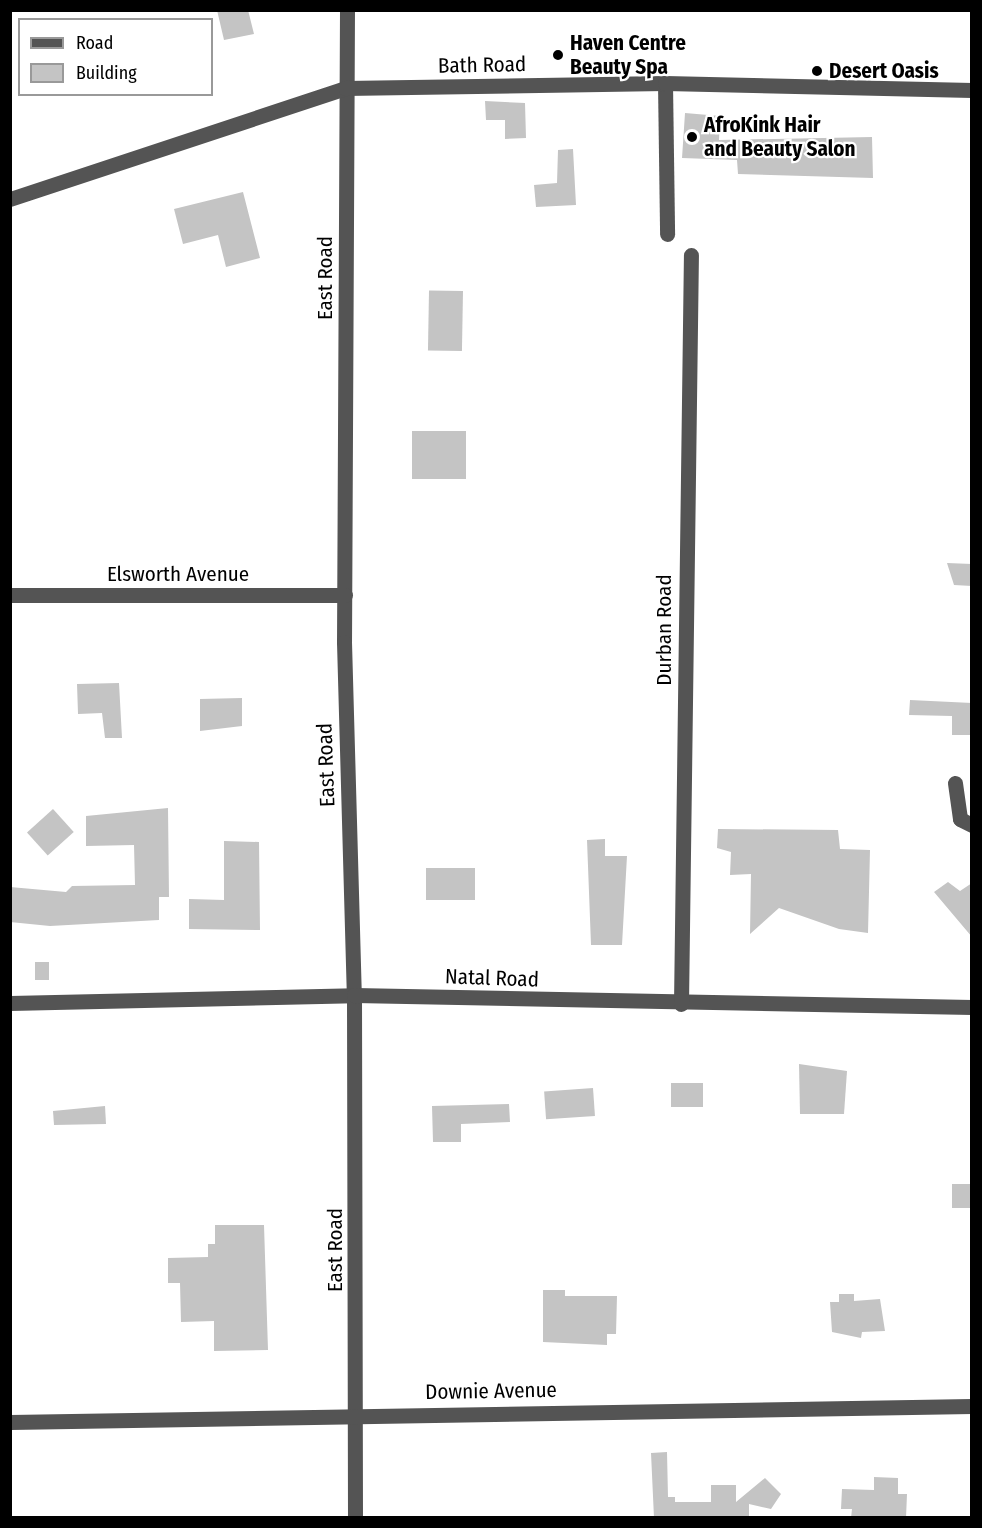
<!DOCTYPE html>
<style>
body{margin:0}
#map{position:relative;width:982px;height:1528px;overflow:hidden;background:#fff;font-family:"Fira Sans Condensed",sans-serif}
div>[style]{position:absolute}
.building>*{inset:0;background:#c4c4c4;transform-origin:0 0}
.minor>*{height:15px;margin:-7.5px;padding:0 7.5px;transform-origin:7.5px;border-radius:7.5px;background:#545454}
.dots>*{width:16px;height:16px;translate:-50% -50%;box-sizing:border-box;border:3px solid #fff;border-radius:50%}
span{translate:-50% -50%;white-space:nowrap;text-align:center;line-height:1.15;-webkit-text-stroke:4.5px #fff;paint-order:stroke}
.poi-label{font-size:21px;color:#000;font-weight:700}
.left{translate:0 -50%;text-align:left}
.street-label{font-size:21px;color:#000}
.frame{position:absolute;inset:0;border:12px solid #000;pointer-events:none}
.legend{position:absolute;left:18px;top:18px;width:195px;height:78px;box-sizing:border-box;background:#fff;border:2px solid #999;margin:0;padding:8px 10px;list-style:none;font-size:18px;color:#000}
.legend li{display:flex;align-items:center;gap:12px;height:30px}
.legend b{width:30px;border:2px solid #999}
</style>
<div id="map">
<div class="building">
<div style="clip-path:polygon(217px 10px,248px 10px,254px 34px,224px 40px)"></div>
<div style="clip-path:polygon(485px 101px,525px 103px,526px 138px,505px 139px,505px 120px,486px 120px)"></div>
<div style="clip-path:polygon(685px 113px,720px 116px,719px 140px,872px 137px,873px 178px,738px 174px,737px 160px,682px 158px)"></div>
<div style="clip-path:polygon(573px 149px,576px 205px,536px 207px,534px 185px,557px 183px,558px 150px)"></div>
<div style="clip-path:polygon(243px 192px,260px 258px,226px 267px,218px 235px,183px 244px,174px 209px)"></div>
<div style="left:463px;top:291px;width:60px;height:34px;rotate:91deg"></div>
<div style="left:412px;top:431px;width:54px;height:48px"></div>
<div style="clip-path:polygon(947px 563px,972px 564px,972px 586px,954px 585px)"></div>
<div style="clip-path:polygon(119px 683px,122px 738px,105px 738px,102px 713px,78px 714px,77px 684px)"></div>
<div style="clip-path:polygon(242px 698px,242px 726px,200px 731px,200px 699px)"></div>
<div style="clip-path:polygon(910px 700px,972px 703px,972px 735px,952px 735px,952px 716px,909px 715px)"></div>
<div style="clip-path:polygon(168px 808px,169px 897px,159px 897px,159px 920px,50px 926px,10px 922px,10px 887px,66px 892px,72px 886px,135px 885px,134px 845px,86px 846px,86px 816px)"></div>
<div style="left:53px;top:809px;width:31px;height:35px;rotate:48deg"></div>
<div style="clip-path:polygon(718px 829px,838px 830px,840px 849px,870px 850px,868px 933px,839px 929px,779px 908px,750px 934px,751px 874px,730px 875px,731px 852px,717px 848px)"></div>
<div style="clip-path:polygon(605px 839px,605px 856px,627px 856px,622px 945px,591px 945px,587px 840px)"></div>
<div style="clip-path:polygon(224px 841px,259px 842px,260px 930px,189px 929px,189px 899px,224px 900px)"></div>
<div style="left:426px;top:868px;width:49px;height:32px"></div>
<div style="clip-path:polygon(948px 882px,960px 891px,972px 883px,972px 937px,934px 892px)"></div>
<div style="left:35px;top:962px;width:14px;height:18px"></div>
<div style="clip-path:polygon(799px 1064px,847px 1071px,844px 1114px,800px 1114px)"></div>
<div style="left:671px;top:1083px;width:32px;height:24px"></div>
<div style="left:593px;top:1088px;width:28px;height:49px;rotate:86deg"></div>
<div style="clip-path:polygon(509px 1104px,510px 1122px,461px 1124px,461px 1142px,433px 1142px,432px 1106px)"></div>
<div style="clip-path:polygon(105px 1106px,106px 1124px,54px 1125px,53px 1111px)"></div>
<div style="left:972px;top:1184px;width:24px;height:20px;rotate:90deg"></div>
<div style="clip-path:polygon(215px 1225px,264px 1225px,268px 1350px,214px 1351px,214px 1321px,181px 1322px,180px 1283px,168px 1283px,168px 1258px,208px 1257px,208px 1244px,215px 1244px)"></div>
<div style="clip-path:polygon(543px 1290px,565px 1290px,565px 1296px,617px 1296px,616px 1334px,607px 1334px,607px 1345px,543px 1342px)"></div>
<div style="clip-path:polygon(839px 1294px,854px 1294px,854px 1301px,880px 1299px,885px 1331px,862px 1332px,861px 1338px,832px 1332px,830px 1302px,839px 1302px)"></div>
<div style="clip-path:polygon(667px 1452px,668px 1497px,675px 1497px,675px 1502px,711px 1502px,711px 1485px,736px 1485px,736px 1502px,765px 1478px,781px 1494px,771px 1509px,749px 1504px,749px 1518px,654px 1518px,651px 1453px)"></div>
<div style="clip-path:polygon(874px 1477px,898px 1478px,898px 1494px,907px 1494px,906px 1518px,851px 1518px,852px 1509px,841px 1509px,842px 1489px,874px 1490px)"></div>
</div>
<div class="minor">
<div style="left:347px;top:10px;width:632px;rotate:90.27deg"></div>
<div style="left:344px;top:642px;width:353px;rotate:88.4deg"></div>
<div style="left:354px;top:995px;width:523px;rotate:89.89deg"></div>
<div style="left:665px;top:83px;width:151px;rotate:89.2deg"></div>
<div style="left:10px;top:199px;width:353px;rotate:-18.3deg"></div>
<div style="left:345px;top:88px;width:320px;rotate:-0.9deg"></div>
<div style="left:665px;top:83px;width:307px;rotate:1.3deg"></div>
<div style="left:10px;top:595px;width:335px"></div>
<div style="left:955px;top:783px;width:36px;rotate:82deg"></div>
<div style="left:960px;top:819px;width:13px;rotate:27deg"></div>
<div style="left:10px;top:1003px;width:344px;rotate:-1.3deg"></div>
<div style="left:354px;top:995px;width:618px;rotate:1.11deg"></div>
<div style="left:681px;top:1004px;width:749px;rotate:-89.24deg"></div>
<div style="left:10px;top:1422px;width:962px;rotate:-0.95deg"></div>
</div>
<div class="dots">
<div style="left:558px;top:55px;background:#000"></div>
<div style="left:817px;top:71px;background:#000"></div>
<div style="left:692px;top:137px;background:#000"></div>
</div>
<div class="poi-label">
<span class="left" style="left:570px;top:55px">Haven Centre<br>Beauty Spa</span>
<span class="left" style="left:829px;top:71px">Desert Oasis</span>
<span class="left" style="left:704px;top:137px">AfroKink Hair<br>and Beauty Salon</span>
</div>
<div class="street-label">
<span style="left:482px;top:65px;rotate:-1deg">Bath Road</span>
<span style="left:325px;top:278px;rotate:-90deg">East Road</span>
<span style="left:178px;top:574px">Elsworth Avenue</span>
<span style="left:664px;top:630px;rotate:-90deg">Durban Road</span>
<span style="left:326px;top:765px;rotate:-92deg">East Road</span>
<span style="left:492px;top:978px;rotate:2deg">Natal Road</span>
<span style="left:335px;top:1250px;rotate:-90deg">East Road</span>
<span style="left:491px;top:1391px;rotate:-1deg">Downie Avenue</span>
</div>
<div class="frame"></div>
<ul class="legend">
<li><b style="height:8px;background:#545454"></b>Road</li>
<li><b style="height:16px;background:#c4c4c4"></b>Building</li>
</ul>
</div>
